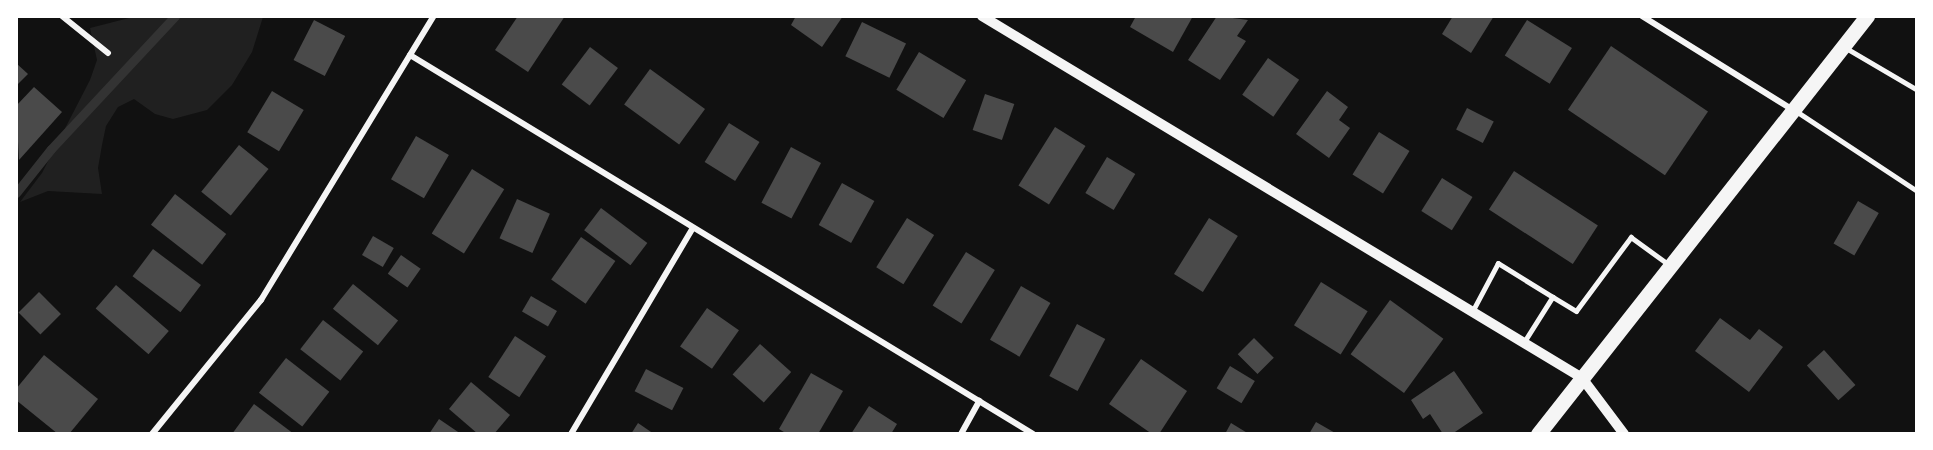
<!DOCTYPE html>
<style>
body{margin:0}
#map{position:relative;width:1933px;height:450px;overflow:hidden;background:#111;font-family:Figtree,sans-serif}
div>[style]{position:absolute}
.green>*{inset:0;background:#202020}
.stream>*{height:9px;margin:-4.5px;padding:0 4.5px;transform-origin:4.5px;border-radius:4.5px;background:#333}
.building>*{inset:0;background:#4a4a4a;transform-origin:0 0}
.service>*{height:4.5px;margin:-2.25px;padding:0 2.25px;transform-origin:2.25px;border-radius:2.25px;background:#f5f5f5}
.minor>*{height:6px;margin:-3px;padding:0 3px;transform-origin:3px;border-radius:3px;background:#f5f5f5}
.tertiary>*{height:10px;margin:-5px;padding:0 5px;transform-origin:5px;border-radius:5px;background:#f5f5f5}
.primary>*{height:15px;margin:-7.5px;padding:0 7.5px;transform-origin:7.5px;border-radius:7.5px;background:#f5f5f5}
span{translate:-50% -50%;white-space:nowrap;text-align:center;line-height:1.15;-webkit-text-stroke:5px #fff;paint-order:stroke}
.frame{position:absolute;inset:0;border:18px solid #fff;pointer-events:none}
</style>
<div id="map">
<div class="green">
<div style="clip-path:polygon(133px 17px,263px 17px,252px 52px,232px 85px,207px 110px,173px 119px,155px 114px,134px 99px,118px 107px,106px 126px,102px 145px,98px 168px,102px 194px,48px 191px,20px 202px,42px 173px,90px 80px,97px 60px,90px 28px)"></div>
</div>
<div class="stream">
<div style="left:16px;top:193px;width:56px;rotate:-51.5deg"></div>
<div style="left:51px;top:149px;width:182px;rotate:-47deg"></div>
</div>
<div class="building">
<div style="clip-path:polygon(518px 16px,565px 16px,528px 72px,495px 50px)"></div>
<div style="clip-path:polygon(796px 16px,843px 16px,822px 47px,791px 25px)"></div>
<div style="clip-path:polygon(1136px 16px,1193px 16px,1173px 52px,1130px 27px)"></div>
<div style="clip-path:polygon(1217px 16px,1248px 20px,1237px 36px,1246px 41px,1220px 80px,1188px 60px)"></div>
<div style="clip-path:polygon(1453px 16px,1494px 16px,1471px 53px,1442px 34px)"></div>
<div style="left:314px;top:20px;width:35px;height:45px;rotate:27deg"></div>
<div style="left:1527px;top:20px;width:53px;height:42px;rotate:32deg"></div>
<div style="left:862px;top:22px;width:49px;height:38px;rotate:26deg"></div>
<div style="left:1611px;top:46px;width:117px;height:77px;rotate:34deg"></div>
<div style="left:590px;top:47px;width:35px;height:47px;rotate:37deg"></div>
<div style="left:919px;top:52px;width:55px;height:44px;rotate:31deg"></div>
<div style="left:1268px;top:58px;width:38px;height:45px;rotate:35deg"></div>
<div style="clip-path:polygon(16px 63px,28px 74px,16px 86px)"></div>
<div style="left:650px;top:69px;width:68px;height:44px;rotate:36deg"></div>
<div style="clip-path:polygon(34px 87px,62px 112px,19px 160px,16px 106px)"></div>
<div style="left:272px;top:91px;width:37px;height:48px;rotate:31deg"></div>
<div style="clip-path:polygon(1327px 91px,1348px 107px,1339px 120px,1350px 128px,1329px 158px,1296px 134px)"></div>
<div style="left:985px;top:94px;width:31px;height:38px;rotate:19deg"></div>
<div style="left:1467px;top:108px;width:30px;height:24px;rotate:27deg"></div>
<div style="left:729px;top:123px;width:36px;height:46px;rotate:32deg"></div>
<div style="left:1055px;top:127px;width:36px;height:69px;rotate:32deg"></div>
<div style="left:1379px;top:132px;width:36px;height:50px;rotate:32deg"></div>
<div style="left:416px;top:136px;width:38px;height:50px;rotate:30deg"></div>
<div style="left:239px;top:145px;width:38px;height:60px;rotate:39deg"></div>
<div style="left:791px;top:147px;width:34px;height:63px;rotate:28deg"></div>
<div style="left:1107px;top:157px;width:33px;height:42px;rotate:31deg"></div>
<div style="left:472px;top:169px;width:38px;height:76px;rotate:32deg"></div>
<div style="left:1514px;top:171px;width:100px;height:46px;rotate:33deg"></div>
<div style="left:1442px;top:178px;width:36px;height:39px;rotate:32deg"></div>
<div style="left:842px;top:183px;width:37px;height:48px;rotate:29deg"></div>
<div style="left:175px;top:194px;width:65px;height:39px;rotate:38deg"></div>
<div style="left:517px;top:199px;width:36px;height:43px;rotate:24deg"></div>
<div style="left:1858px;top:201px;width:24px;height:49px;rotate:30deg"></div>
<div style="left:601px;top:208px;width:58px;height:28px;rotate:37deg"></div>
<div style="left:907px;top:218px;width:32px;height:58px;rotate:32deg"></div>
<div style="left:1209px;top:218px;width:34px;height:66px;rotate:32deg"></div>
<div style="left:373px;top:236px;width:24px;height:22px;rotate:30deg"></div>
<div style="left:581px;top:237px;width:42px;height:52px;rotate:35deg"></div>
<div style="left:153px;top:249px;width:60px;height:34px;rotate:37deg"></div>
<div style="left:966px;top:252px;width:34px;height:63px;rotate:32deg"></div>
<div style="left:401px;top:255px;width:24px;height:23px;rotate:35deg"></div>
<div style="left:1321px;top:282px;width:55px;height:51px;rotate:32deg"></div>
<div style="left:353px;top:284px;width:58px;height:32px;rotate:39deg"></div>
<div style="left:116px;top:285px;width:70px;height:31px;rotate:41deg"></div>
<div style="left:1021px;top:286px;width:34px;height:62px;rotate:30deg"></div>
<div style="left:39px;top:292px;width:31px;height:29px;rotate:45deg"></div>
<div style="left:531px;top:296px;width:30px;height:18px;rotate:30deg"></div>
<div style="left:1390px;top:300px;width:66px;height:67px;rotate:36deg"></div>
<div style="left:707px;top:308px;width:39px;height:47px;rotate:35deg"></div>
<div style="clip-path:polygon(1720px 318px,1750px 340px,1759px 329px,1783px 347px,1749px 392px,1695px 351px)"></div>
<div style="left:323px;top:320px;width:51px;height:37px;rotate:38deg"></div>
<div style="left:1077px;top:324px;width:32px;height:59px;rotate:28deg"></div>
<div style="left:515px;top:336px;width:37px;height:49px;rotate:33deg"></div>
<div style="left:1254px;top:338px;width:28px;height:23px;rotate:45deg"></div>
<div style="left:760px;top:344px;width:42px;height:41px;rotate:42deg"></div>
<div style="left:1824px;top:350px;width:47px;height:23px;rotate:48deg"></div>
<div style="clip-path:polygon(44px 355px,98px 399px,69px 434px,58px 434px,16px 400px,16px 389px)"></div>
<div style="left:286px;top:358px;width:55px;height:44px;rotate:38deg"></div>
<div style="clip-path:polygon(1141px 359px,1187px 391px,1159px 434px,1152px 434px,1109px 404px)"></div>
<div style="left:1230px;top:366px;width:29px;height:26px;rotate:31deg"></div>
<div style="left:646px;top:369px;width:42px;height:25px;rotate:27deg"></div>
<div style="clip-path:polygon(1454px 371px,1483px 413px,1452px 434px,1443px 434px,1430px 414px,1423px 419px,1411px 400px)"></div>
<div style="clip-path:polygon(811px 373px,843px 391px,818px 434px,787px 434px,779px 429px)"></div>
<div style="clip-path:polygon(471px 382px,510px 415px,494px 434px,478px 434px,449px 409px)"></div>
<div style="clip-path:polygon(254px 404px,294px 434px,232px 434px)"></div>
<div style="clip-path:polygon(869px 406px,897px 424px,891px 434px,851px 434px)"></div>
<div style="clip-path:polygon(439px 419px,461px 434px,429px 434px)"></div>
<div style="clip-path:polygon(1316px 422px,1337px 434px,1309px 434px)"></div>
<div style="clip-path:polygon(638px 423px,654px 434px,631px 434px)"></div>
<div style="clip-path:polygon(1231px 423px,1249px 434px,1225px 434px)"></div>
</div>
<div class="service">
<div style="left:1846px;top:48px;width:81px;rotate:30.4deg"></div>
<div style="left:1796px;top:111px;width:144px;rotate:33.4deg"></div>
<div style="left:1553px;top:297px;width:27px;rotate:31deg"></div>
<div style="left:1576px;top:311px;width:92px;rotate:-53.4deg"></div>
<div style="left:1631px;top:237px;width:46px;rotate:36.1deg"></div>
<div style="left:1472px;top:312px;width:55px;rotate:-62deg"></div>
<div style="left:1498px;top:263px;width:65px;rotate:31.7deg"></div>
<div style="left:1553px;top:297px;width:54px;rotate:122.2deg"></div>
</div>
<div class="minor">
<div style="left:62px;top:16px;width:59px;rotate:38.8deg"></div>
<div style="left:1642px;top:16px;width:178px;rotate:31.9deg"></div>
<div style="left:410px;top:55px;width:729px;rotate:31.31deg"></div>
<div style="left:152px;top:434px;width:173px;rotate:-50.9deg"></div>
<div style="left:261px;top:300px;width:333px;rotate:-58.7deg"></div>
<div style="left:571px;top:434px;width:239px;rotate:-59.4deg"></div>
<div style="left:961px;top:434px;width:38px;rotate:-61deg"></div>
</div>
<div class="tertiary">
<div style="left:982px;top:16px;width:701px;rotate:31.1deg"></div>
<div style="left:1582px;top:378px;width:70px;rotate:53.1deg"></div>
</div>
<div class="primary">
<div style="left:1538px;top:434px;width:532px;rotate:-51.79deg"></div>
</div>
<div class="frame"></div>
</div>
